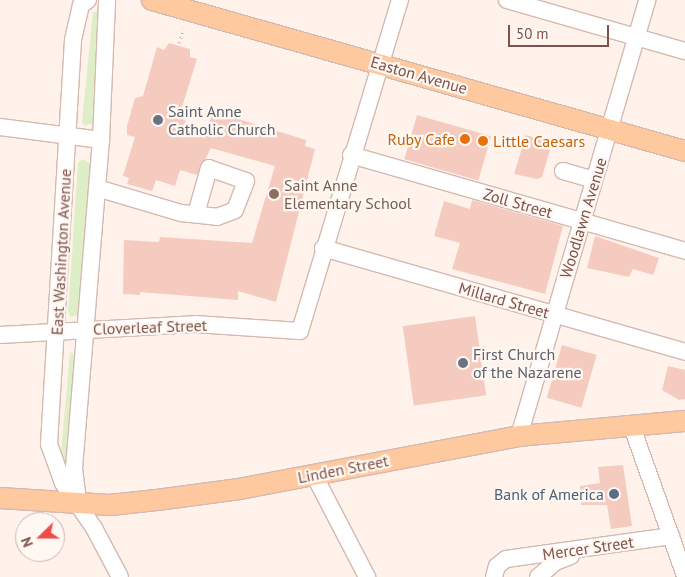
<!DOCTYPE html>
<style>
body{margin:0}
#map{position:relative;width:685px;height:577px;overflow:hidden;background:#fef2ea;font-family:"PT Sans",sans-serif}
div>[style]{position:absolute}
.green>*{inset:0;background:#deeec7}
.building>*{inset:0;background:#f5cbc0;transform-origin:0 0}
.path>*{height:2.5px;margin-top:-1.25px;transform-origin:0;background:repeating-linear-gradient(90deg,#dbada2 0 1px,transparent 0 5px)}
.roads{filter:drop-shadow(1px 0 #d4b9b1) drop-shadow(-1px 0 #d4b9b1) drop-shadow(0 1px #d4b9b1) drop-shadow(0 -1px #d4b9b1)}
.minor>*{height:16px;margin:-8px;padding:0 8px;transform-origin:8px;border-radius:8px;background:#fff}
.major>*{height:20px;margin:-10px;padding:0 10px;transform-origin:10px;border-radius:10px;background:#ffc9a0}
.dots>*{width:14px;height:14px;translate:-50% -50%;box-sizing:border-box;border:2px solid #fff7f2;border-radius:50%}
span{translate:-50% -50%;white-space:nowrap;text-align:center;line-height:1.15;-webkit-text-stroke:4.5px #fff7f2;paint-order:stroke}
.street-label{font-size:16px;color:#7c524a}
.worship-label{font-size:16px;color:#5b616d}
.left{translate:0 -50%;text-align:left}
.food-label{font-size:16px;color:#c56008}
.right{translate:-100% -50%;text-align:right}
.education-label{font-size:16px;color:#785e54}
.service-label{font-size:16px;color:#4e5e75}
.north{position:absolute;left:15px;top:512px;width:50px;height:50px;box-sizing:border-box;background:#fff7f2;border:1px solid #cbb5af;border-radius:50%;rotate:248deg;font-size:14px;font-weight:700;line-height:20px;text-align:center;color:#7c524a}
.north::after{content:'';display:block;margin:auto;width:18px;height:22px;background:#ef4d48;clip-path:polygon(50% 0,100% 100%,50% 72%,0 100%)}
.scale{position:absolute;left:508px;top:25px;width:101px;height:22px;box-sizing:border-box;border:2px solid #7c524a;border-top:0;padding-left:6px;font-size:15px;line-height:18px;white-space:nowrap;color:#7c524a;-webkit-text-stroke:4px #fff7f2;paint-order:stroke}
</style>
<div id="map">
<div class="green">
<div style="clip-path:polygon(93px 12px,99px 12px,95px 122px,85px 126px,82px 122px)"></div>
<div style="clip-path:polygon(82px 159px,93px 165px,81px 313px,71px 317px,68px 312px,78px 163px)"></div>
<div style="clip-path:polygon(70px 352px,78px 357px,67px 477px,60px 464px)"></div>
</div>
<div class="building">
<div style="clip-path:polygon(169px 43px,190px 49px,190px 57px,197px 59px,182px 107px,187px 113px,183px 131px,205px 138px,213px 111px,306px 140px,305px 146px,315px 149px,276px 302px,238px 291px,238px 300px,140px 292px,140px 295px,123px 294px,124px 240px,159px 242px,160px 237px,252px 243px,275px 166px,211px 148px,197px 175px,180px 170px,175px 186px,156px 180px,152px 191px,127px 184px,129px 178px,123px 176px,135px 137px,127px 135px,127px 126px,135px 98px,143px 96px,157px 47px,164px 50px)"></div>
<div style="left:417px;top:115px;width:77px;height:46px;rotate:16deg"></div>
<div style="clip-path:polygon(526px 135px,552px 143px,542px 177px,537px 179px,514px 174px)"></div>
<div style="clip-path:polygon(472px 200px,563px 226px,545px 294px,452px 269px,460px 243px,434px 236px,444px 201px,470px 209px)"></div>
<div style="clip-path:polygon(595px 236px,659px 258px,653px 275px,633px 269px,629px 277px,587px 268px)"></div>
<div style="left:475px;top:316px;width:80px;height:73px;rotate:82deg"></div>
<div style="left:562px;top:345px;width:36px;height:55px;rotate:16deg"></div>
<div style="clip-path:polygon(668px 366px,685px 370px,685px 399px,679px 400px,662px 390px)"></div>
<div style="clip-path:polygon(623px 465px,632px 526px,611px 529px,607px 505px,581px 505px,580px 486px,600px 483px,598px 467px)"></div>
</div>
<div class="path">
<div style="left:179px;top:43px;width:15px;rotate:-74deg"></div>
</div>
<div class="roads">
<div class="minor">
<div style="left:88px;top:0;width:9px;rotate:144deg"></div>
<div style="left:81px;top:5px;width:36px;rotate:103deg"></div>
<div style="left:73px;top:40px;width:405px;rotate:93.4deg"></div>
<div style="left:49px;top:444px;width:41px;rotate:70.3deg"></div>
<div style="left:63px;top:483px;width:55px;rotate:55.4deg"></div>
<div style="left:94px;top:528px;width:55px;rotate:62deg"></div>
<div style="left:507px;top:0;width:185px;rotate:16deg"></div>
<div style="left:0;top:127px;width:102px;rotate:7.3deg"></div>
<div style="left:351px;top:155px;width:348px;rotate:16deg"></div>
<div style="left:563px;top:171px;width:32px;rotate:16deg"></div>
<div style="left:97px;top:188px;width:88px;rotate:16.6deg"></div>
<div style="left:181px;top:213px;width:36px;rotate:6deg"></div>
<div style="left:217px;top:217px;width:19px;rotate:-21deg"></div>
<div style="left:235px;top:210px;width:31px;rotate:-69deg"></div>
<div style="left:246px;top:181px;width:39px;rotate:-161deg"></div>
<div style="left:209px;top:168px;width:48px;rotate:105.8deg"></div>
<div style="left:323px;top:248px;width:377px;rotate:16deg"></div>
<div style="left:0;top:335px;width:195px;rotate:-3.2deg"></div>
<div style="left:195px;top:324px;width:105px;rotate:3.8deg"></div>
<div style="left:300px;top:331px;width:346px;rotate:-73.2deg"></div>
<div style="left:632px;top:427px;width:158px;rotate:70.4deg"></div>
<div style="left:519px;top:436px;width:454px;rotate:-73.6deg"></div>
<div style="left:314px;top:475px;width:115px;rotate:62.5deg"></div>
<div style="left:78px;top:501px;width:33px;rotate:-97deg"></div>
<div style="left:74px;top:468px;width:329px;rotate:-85.3deg"></div>
<div style="left:101px;top:140px;width:140px;rotate:-87.5deg"></div>
<div style="left:494px;top:577px;width:11px;rotate:-75deg"></div>
<div style="left:497px;top:566px;width:11px;rotate:-38deg"></div>
<div style="left:506px;top:559px;width:167px;rotate:-7.9deg"></div>
<div style="left:538px;top:577px;width:23px;rotate:-41deg"></div>
<div style="left:555px;top:562px;width:17px;rotate:-21deg"></div>
</div>
<div class="major">
<div style="left:152px;top:0;width:554px;rotate:15.82deg"></div>
<div style="left:0;top:498px;width:110px;rotate:3.6deg"></div>
<div style="left:110px;top:505px;width:47px;rotate:-6.1deg"></div>
<div style="left:157px;top:500px;width:83px;rotate:-7.6deg"></div>
<div style="left:239px;top:489px;width:285px;rotate:-10.7deg"></div>
<div style="left:519px;top:436px;width:167px;rotate:-5.2deg"></div>
</div>
</div>
<div class="dots">
<div style="left:158px;top:120px;background:#6b7280"></div>
<div style="left:465px;top:139px;background:#e8710a"></div>
<div style="left:483px;top:141px;background:#e8710a"></div>
<div style="left:274px;top:194px;background:#8d6e63"></div>
<div style="left:463px;top:363px;background:#6b7280"></div>
<div style="left:614px;top:494px;background:#5c6f8a"></div>
</div>
<div class="street-label">
<span style="left:419px;top:75px;rotate:16deg">Easton Avenue</span>
<span style="left:518px;top:203px;rotate:16deg">Zoll Street</span>
<span style="left:583px;top:218px;rotate:-73deg">Woodlawn Avenue</span>
<span style="left:61px;top:252px;rotate:-87deg">East Washington Avenue</span>
<span style="left:504px;top:300px;rotate:16deg">Millard Street</span>
<span style="left:150px;top:327px;rotate:-2deg">Cloverleaf Street</span>
<span style="left:343px;top:469px;rotate:-11deg">Linden Street</span>
<span style="left:588px;top:548px;rotate:-8deg">Mercer Street</span>
</div>
<div class="worship-label">
<span class="left" style="left:168px;top:120px">Saint Anne<br>Catholic Church</span>
<span class="left" style="left:473px;top:363px">First Church<br>of the Nazarene</span>
</div>
<div class="food-label">
<span class="right" style="left:455px;top:139px">Ruby Cafe</span>
<span class="left" style="left:493px;top:141px">Little Caesars</span>
</div>
<div class="education-label">
<span class="left" style="left:284px;top:194px">Saint Anne<br>Elementary School</span>
</div>
<div class="service-label">
<span class="right" style="left:604px;top:494px">Bank of America</span>
</div>
<div class="north">N</div>
<div class="scale">50 m</div>
</div>
